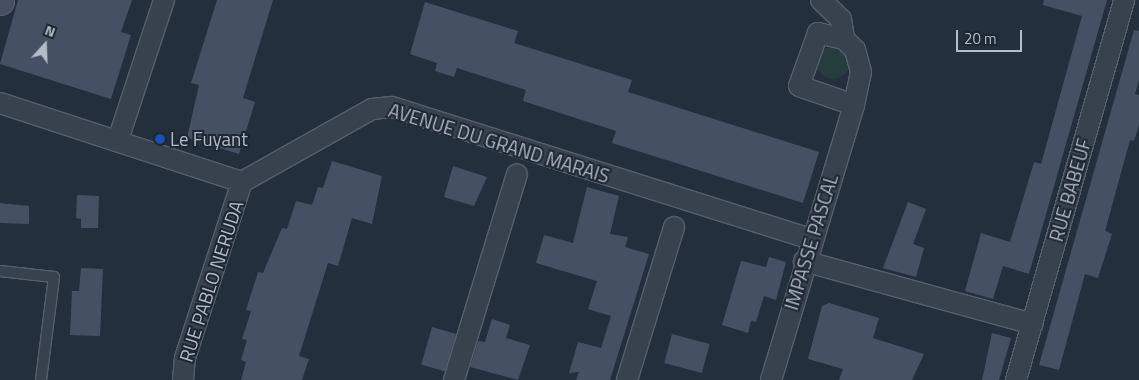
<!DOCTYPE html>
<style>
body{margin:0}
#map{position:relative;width:1139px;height:380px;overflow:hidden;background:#242f3e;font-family:"Titillium Web",sans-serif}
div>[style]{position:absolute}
.green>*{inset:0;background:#263c3f}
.round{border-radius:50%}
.building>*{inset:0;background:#455162;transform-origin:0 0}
.roads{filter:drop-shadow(1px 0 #565f6c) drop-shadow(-1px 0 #565f6c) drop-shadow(0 1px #565f6c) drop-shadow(0 -1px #565f6c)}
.lane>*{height:10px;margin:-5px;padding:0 5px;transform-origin:5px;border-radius:5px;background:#38414e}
.street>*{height:20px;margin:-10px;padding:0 10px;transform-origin:10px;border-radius:10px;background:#38414e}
.secondary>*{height:28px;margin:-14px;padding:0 14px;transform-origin:14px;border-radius:14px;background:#465061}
.dots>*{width:14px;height:14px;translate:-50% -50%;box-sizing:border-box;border:2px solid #1d2633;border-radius:50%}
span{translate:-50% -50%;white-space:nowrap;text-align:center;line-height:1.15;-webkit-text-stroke:4px #1d2633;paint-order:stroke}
.poi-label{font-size:19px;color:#b4bcc9}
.left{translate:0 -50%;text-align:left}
.street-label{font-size:19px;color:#b4bcc9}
.north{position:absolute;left:20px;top:20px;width:50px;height:50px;-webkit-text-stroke:4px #1d2633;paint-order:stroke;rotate:20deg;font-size:14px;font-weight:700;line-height:20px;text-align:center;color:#b4bcc9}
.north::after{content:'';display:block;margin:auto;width:18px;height:22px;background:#b4bcc9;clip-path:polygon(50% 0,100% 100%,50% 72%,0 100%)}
.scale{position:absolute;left:956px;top:30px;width:66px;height:22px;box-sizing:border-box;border:2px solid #b4bcc9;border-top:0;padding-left:6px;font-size:15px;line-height:18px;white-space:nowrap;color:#b4bcc9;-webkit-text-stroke:4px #1d2633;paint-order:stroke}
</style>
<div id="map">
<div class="green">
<div class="round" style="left:817px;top:47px;width:32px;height:32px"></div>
</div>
<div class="building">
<div style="clip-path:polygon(18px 0,132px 0,121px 32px,131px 35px,111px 99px,0 64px)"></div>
<div style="clip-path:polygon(217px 0,273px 0,243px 98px,255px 102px,239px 154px,187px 138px,199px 85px,191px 83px)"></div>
<div style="clip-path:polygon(1044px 0,1107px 0,1029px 274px,1003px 266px,993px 299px,965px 291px,981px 233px,1010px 242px,1034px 162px,1041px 164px,1082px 16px,1043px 5px)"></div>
<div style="clip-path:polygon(425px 2px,518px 31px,514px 43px,632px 80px,628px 92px,819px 152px,803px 203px,612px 143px,616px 131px,523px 101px,526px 90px,457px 68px,454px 77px,435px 71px,437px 63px,410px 54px)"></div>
<div style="clip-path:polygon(1134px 30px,1139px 31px,1139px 80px,1135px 94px,1139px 95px,1139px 125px,1134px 141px,1130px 140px,1105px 231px,1112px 234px,1098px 278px,1085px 274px,1059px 370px,1039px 365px)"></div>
<div style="clip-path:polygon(332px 161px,382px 176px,372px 224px,352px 218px,338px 266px,328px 263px,299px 356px,309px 359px,302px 380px,241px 380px,246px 362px,241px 360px,247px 340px,242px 339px,251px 311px,246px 310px,258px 272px,263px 273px,282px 228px,287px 229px,296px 201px,312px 205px,318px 187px,323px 188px)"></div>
<div style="clip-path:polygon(453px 166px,487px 177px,474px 206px,444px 197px)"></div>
<div style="clip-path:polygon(587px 187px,619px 196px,610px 234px,628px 237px,625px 247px,649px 254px,610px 380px,576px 380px,579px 372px,569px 373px,578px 342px,601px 348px,611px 316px,588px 309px,597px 281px,536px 263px,544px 235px,573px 243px)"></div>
<div style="clip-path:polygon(77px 195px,99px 196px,98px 228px,81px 228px,81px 219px,76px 218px)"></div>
<div style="clip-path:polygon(908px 202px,926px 209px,913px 244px,924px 248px,916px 277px,883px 268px)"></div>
<div style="clip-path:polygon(0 203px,29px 206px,29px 224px,0 223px)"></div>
<div style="clip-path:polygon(769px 257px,786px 262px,776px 300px,764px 296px,756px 322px,751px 321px,748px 333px,722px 325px,741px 261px,766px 267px)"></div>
<div style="clip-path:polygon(81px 268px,103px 269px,100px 336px,70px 335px,72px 291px,79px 291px)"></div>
<div style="clip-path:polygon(829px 303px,879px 318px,873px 338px,924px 354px,912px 380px,839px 380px,843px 369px,808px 359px,822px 306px)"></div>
<div style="clip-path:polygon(492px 319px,510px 325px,506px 338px,530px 345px,518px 380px,470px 367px,478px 341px,485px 342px)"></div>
<div style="left:432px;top:327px;width:25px;height:39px;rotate:16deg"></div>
<div style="clip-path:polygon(992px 333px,1011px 338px,999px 380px,982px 380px)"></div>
<div style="left:672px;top:334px;width:39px;height:30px;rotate:15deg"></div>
</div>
<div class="roads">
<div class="lane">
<div style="left:0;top:271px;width:54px;rotate:6.3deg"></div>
<div style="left:54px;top:277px;width:104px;rotate:97.2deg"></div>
</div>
<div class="street">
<div style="left:821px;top:0;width:28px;rotate:44deg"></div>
<div style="left:841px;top:19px;width:20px;rotate:81deg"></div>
<div style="left:0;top:103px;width:255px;rotate:18.1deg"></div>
<div style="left:242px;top:182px;width:149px;rotate:-29.3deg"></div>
<div style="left:372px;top:109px;width:20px;rotate:-6deg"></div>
<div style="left:392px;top:107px;width:439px;rotate:17.5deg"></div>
<div style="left:118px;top:140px;width:147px;rotate:-71.8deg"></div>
<div style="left:804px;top:261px;width:237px;rotate:15.4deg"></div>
<div style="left:183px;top:380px;width:22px;rotate:-85deg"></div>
<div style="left:185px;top:358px;width:185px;rotate:-72.1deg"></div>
<div style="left:454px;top:380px;width:215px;rotate:-73deg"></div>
<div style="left:627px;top:380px;width:160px;rotate:-72.9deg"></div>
<div style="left:771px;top:380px;width:287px;rotate:-73.2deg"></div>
<div style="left:854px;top:105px;width:34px;rotate:-78deg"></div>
<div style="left:861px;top:72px;width:23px;rotate:-105deg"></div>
<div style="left:855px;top:50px;width:16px;rotate:-135deg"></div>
<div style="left:844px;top:39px;width:27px;rotate:-167deg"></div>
<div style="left:818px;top:33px;width:56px;rotate:109.7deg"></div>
<div style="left:799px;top:86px;width:58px;rotate:19.1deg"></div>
<div style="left:1016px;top:380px;width:395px;rotate:-74.1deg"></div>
</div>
<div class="secondary">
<div style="left:0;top:1px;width:1px;rotate:-90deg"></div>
</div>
</div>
<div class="dots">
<div style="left:160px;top:139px;background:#1a4fb4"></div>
</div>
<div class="poi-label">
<span class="left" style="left:170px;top:139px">Le Fuyant</span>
</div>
<div class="street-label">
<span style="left:499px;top:143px;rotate:17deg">AVENUE DU GRAND MARAIS</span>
<span style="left:1070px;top:190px;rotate:-74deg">RUE BABEUF</span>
<span style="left:811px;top:242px;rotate:-73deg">IMPASSE PASCAL</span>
<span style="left:211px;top:281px;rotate:-72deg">RUE PABLO NERUDA</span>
</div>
<div class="north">N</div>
<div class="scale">20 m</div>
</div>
